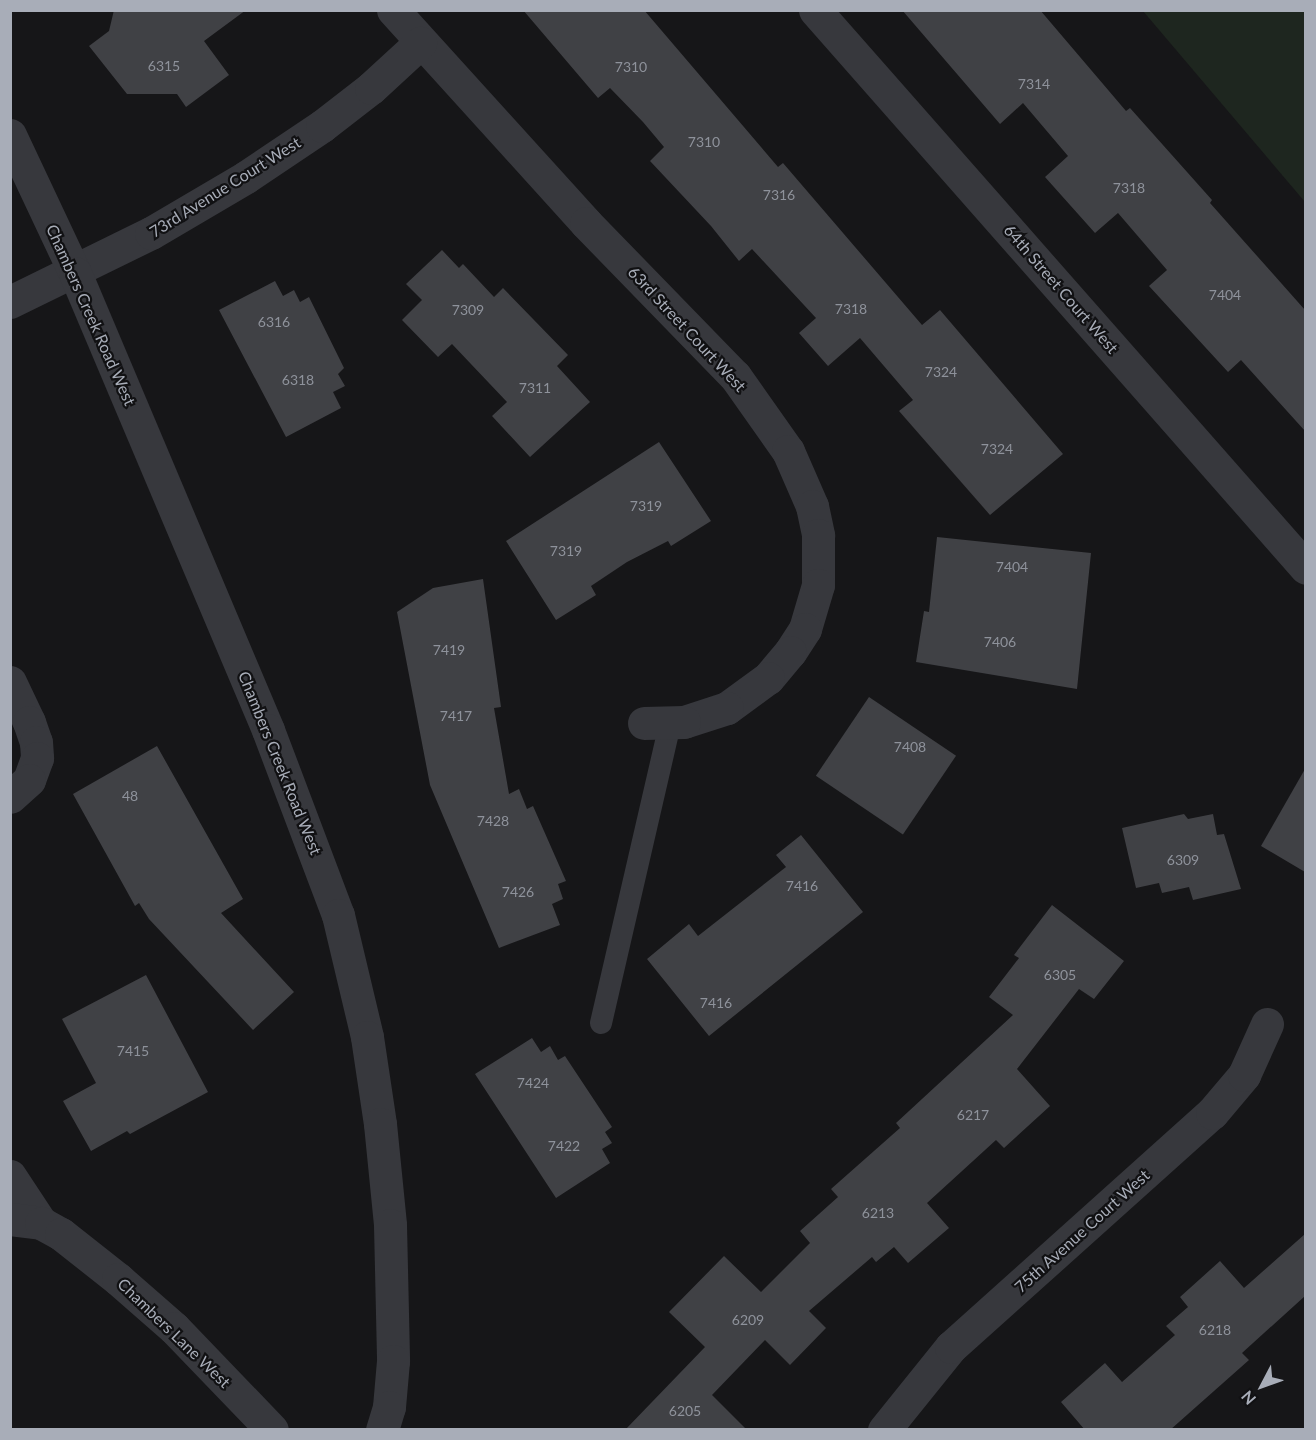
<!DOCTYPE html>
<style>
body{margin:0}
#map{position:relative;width:1316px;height:1440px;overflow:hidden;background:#161618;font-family:Lato,sans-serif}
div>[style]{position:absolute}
.green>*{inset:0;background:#1e261f}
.building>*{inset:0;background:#404145;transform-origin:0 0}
.service>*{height:22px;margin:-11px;padding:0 11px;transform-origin:11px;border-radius:11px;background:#37383d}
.minor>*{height:33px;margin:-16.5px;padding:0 16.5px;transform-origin:16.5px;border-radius:16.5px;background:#37383d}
.tertiary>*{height:33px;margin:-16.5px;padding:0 16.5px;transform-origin:16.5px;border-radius:16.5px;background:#37383d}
span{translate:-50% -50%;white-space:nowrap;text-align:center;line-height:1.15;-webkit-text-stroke:4.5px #111113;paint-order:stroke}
.number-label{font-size:14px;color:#8e929b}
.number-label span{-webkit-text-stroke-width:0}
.street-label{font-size:16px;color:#a8adb8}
.frame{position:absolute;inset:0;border:12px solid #a8adb8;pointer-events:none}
.north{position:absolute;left:1232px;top:1356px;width:60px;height:60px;-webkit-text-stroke:4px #111113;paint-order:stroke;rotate:229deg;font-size:16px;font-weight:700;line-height:24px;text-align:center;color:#a8adb8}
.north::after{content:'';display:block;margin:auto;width:21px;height:27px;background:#a8adb8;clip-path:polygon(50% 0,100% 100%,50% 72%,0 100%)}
</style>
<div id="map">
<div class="green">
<div style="clip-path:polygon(1143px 11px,1305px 11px,1305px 202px)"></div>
</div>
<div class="building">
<div style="clip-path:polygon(114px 10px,246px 10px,204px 41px,229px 75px,186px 107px,177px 94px,127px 94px,89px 46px,109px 31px)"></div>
<div style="clip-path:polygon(523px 10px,644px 10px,778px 167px,783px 163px,922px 325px,940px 310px,1063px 454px,990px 515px,899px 411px,913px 400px,860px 338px,828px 366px,799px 333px,816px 318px,752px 249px,739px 261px,711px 226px,650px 161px,664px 147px,643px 122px,610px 88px,598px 98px)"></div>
<div style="clip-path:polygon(902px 10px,1040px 10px,1126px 111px,1130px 108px,1212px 200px,1210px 203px,1305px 310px,1305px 431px,1241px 360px,1228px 372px,1149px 286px,1167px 270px,1118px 213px,1095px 233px,1045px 177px,1068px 156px,1023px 103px,1000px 124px)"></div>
<div style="clip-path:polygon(442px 250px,459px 268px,463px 264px,494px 297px,503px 288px,568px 355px,557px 366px,590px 402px,530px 457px,492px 416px,507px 402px,452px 344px,438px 357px,402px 320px,422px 300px,406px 284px)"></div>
<div style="clip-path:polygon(275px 281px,283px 296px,294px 290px,300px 302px,309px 297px,344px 368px,338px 374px,345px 386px,333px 392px,341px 408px,286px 437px,219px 310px)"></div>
<div style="clip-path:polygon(659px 442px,711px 521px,671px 546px,668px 541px,627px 562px,591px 586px,596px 595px,556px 620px,506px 541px)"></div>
<div style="clip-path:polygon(937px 537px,1091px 553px,1077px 689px,916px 662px,924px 611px,929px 612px)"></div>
<div style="clip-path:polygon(483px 579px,501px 707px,494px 708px,509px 794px,519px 789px,527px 809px,533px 806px,566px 881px,558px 884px,563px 899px,552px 904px,560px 925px,499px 948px,430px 785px,397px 612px,433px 588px)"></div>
<div style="left:869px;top:697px;width:105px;height:95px;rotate:34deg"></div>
<div style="clip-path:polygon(157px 746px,243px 899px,221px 913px,294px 992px,253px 1030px,149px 919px,139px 903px,135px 906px,73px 794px)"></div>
<div style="clip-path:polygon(1305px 769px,1305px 872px,1261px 846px)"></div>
<div style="clip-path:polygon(1184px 814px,1188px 819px,1213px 814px,1217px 835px,1224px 834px,1241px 889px,1193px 900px,1189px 887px,1162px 893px,1159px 883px,1136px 888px,1122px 828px)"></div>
<div style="clip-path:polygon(801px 835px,863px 912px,709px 1036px,647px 959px,689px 924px,698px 936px,786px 867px,776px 855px)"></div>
<div style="clip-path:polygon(1052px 905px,1124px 961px,1094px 999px,1079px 989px,1017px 1069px,1050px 1106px,1004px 1148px,996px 1140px,927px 1203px,949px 1228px,908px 1263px,894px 1247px,876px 1262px,872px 1257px,809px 1311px,826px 1328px,790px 1365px,765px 1340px,712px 1395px,747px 1430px,625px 1430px,705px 1347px,669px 1312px,724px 1256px,761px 1292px,810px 1243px,800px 1231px,838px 1197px,831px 1189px,900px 1128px,896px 1123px,1013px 1015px,989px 997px,1019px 958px,1014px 955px)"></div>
<div style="clip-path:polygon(146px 975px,208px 1092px,130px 1134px,127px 1131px,91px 1151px,63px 1101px,96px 1083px,62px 1019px)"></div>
<div style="clip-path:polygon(532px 1038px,541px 1052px,550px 1046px,558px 1060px,565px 1056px,612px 1127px,605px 1132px,612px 1143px,602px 1149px,610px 1163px,556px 1198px,475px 1074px)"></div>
<div style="clip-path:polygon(1305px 1234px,1305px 1296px,1242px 1353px,1249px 1360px,1170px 1430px,1085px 1430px,1061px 1402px,1105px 1363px,1122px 1382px,1175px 1335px,1166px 1326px,1188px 1307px,1180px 1297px,1220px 1261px,1244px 1288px)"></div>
</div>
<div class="service">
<div style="left:601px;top:1023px;width:308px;rotate:-77deg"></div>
</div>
<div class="minor">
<div style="left:393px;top:10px;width:287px;rotate:47.8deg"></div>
<div style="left:586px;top:223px;width:214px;rotate:45.8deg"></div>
<div style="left:735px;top:376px;width:92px;rotate:54.8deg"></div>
<div style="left:788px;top:451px;width:60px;rotate:66.4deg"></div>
<div style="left:812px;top:506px;width:30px;rotate:78deg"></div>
<div style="left:818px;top:535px;width:50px;rotate:90deg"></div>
<div style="left:818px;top:585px;width:46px;rotate:106.5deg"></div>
<div style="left:805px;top:629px;width:27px;rotate:123deg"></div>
<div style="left:790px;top:652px;width:34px;rotate:130deg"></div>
<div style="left:768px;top:678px;width:51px;rotate:143.8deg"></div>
<div style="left:727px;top:708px;width:45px;rotate:162deg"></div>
<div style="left:684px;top:722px;width:40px;rotate:178.6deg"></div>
<div style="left:815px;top:10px;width:743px;rotate:48.65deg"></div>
<div style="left:10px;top:302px;width:157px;rotate:-26.1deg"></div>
<div style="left:151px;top:233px;width:110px;rotate:-30.5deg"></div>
<div style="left:246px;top:177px;width:92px;rotate:-33.9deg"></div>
<div style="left:322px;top:126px;width:62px;rotate:-37.8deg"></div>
<div style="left:371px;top:88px;width:67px;rotate:-42.6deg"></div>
<div style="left:10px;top:682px;width:44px;rotate:64.6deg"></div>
<div style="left:29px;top:722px;width:21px;rotate:71deg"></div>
<div style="left:36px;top:742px;width:16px;rotate:86deg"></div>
<div style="left:37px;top:758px;width:23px;rotate:110deg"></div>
<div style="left:29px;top:780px;width:25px;rotate:138deg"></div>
<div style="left:884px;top:1430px;width:107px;rotate:-51.1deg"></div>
<div style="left:951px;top:1347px;width:351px;rotate:-41.9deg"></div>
<div style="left:1212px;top:1113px;width:50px;rotate:-49.9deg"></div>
<div style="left:1244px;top:1075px;width:56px;rotate:-65.7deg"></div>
</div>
<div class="tertiary">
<div style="left:10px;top:135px;width:153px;rotate:64.8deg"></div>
<div style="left:75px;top:273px;width:496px;rotate:67.1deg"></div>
<div style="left:268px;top:730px;width:198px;rotate:69.3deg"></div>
<div style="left:338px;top:915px;width:125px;rotate:76.6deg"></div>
<div style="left:367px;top:1037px;width:88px;rotate:81.5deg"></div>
<div style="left:380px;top:1124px;width:101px;rotate:84.3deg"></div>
<div style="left:390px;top:1225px;width:136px;rotate:88.7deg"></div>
<div style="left:393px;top:1361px;width:46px;rotate:95deg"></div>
<div style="left:389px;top:1407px;width:24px;rotate:107deg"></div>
<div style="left:10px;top:1176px;width:56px;rotate:56.6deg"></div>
<div style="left:10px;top:1219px;width:31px;rotate:7deg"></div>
<div style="left:41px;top:1223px;width:23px;rotate:29deg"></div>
<div style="left:61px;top:1234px;width:73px;rotate:38.3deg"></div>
<div style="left:118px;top:1279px;width:74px;rotate:41.2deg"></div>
<div style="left:174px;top:1328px;width:141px;rotate:46.1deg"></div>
</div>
<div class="number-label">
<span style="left:164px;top:66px">6315</span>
<span style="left:631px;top:67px">7310</span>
<span style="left:1034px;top:84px">7314</span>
<span style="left:704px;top:142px">7310</span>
<span style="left:1129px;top:188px">7318</span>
<span style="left:779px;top:195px">7316</span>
<span style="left:1225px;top:295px">7404</span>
<span style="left:851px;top:309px">7318</span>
<span style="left:468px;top:310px">7309</span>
<span style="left:274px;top:322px">6316</span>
<span style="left:941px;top:372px">7324</span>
<span style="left:298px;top:380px">6318</span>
<span style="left:535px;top:388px">7311</span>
<span style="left:997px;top:449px">7324</span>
<span style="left:646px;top:506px">7319</span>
<span style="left:566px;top:551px">7319</span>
<span style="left:1012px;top:567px">7404</span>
<span style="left:1000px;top:642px">7406</span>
<span style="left:449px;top:650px">7419</span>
<span style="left:456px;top:716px">7417</span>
<span style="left:910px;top:747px">7408</span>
<span style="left:130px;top:796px">48</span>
<span style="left:493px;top:821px">7428</span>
<span style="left:1183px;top:860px">6309</span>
<span style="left:802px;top:886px">7416</span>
<span style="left:518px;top:892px">7426</span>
<span style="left:1060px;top:975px">6305</span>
<span style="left:716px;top:1003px">7416</span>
<span style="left:133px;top:1051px">7415</span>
<span style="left:533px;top:1083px">7424</span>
<span style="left:973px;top:1115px">6217</span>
<span style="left:564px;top:1146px">7422</span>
<span style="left:878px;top:1213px">6213</span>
<span style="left:748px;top:1320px">6209</span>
<span style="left:1215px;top:1330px">6218</span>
<span style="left:685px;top:1411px">6205</span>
</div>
<div class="street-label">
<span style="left:225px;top:187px;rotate:-32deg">73rd Avenue Court West</span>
<span style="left:1061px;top:289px;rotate:49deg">64th Street Court West</span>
<span style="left:91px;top:315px;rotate:66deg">Chambers Creek Road West</span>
<span style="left:687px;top:329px;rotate:47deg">63rd Street Court West</span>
<span style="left:280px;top:763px;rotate:68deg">Chambers Creek Road West</span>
<span style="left:1082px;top:1231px;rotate:-42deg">75th Avenue Court West</span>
<span style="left:174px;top:1333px;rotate:44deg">Chambers Lane West</span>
</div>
<div class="frame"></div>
<div class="north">N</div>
</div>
